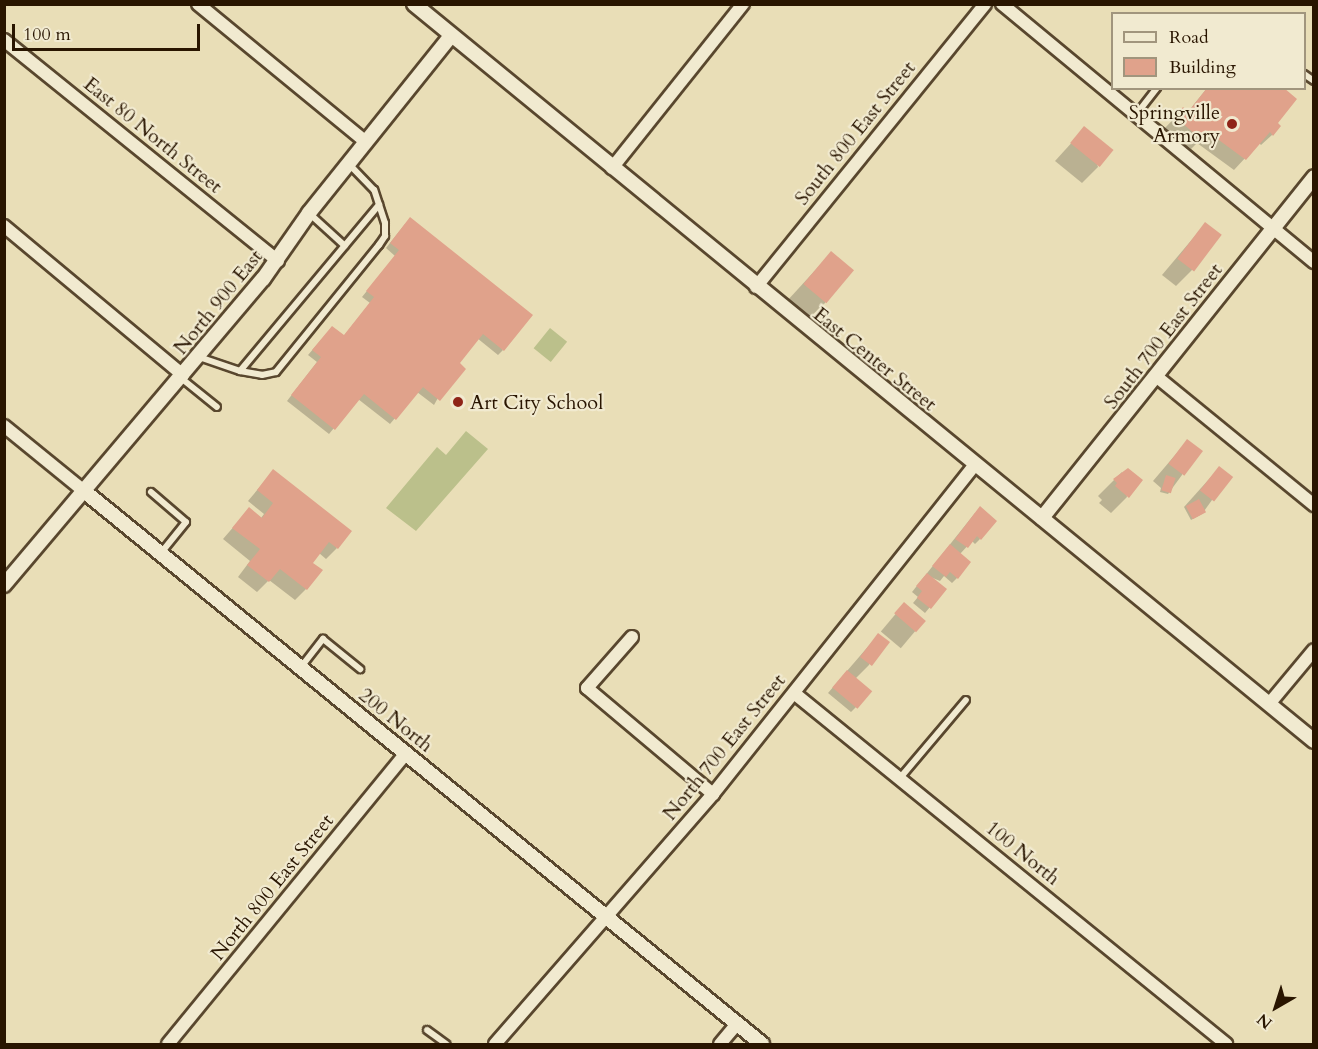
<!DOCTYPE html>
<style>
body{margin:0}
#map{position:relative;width:1318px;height:1049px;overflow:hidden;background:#e9deb7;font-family:Cardo,serif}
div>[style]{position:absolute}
.green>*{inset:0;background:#bbc08b;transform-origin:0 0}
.shadow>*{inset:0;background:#0003;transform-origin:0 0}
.building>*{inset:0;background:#e0a28b;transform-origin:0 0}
.roads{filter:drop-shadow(2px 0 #59472e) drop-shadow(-2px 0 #59472e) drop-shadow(0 2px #59472e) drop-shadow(0 -2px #59472e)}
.service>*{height:6px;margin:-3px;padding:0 3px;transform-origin:3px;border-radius:3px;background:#f1ead0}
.minor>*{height:12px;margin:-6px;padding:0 6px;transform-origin:6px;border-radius:6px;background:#f1ead0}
.tertiary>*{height:14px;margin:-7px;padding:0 7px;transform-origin:7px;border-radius:7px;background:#f1ead0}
.dots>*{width:16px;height:16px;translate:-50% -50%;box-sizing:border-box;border:3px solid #f1ead0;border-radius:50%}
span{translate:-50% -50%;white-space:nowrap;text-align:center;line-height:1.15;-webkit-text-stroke:4.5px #f1ead0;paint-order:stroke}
.poi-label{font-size:20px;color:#291500}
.right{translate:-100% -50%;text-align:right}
.left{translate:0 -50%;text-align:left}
.street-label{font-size:20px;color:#291500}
.frame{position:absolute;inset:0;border:6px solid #291500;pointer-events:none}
.legend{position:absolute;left:1111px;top:12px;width:195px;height:78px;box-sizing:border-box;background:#f1ead0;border:2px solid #a1957d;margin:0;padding:8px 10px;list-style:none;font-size:18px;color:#291500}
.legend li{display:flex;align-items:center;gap:12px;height:30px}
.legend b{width:30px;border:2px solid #a1957d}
.north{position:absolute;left:1246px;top:977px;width:60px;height:60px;-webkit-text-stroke:4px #f1ead0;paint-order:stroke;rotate:219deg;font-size:16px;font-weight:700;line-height:24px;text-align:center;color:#291500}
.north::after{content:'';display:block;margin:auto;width:21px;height:27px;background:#291500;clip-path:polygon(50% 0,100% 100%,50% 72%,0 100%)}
.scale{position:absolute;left:12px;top:24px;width:188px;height:27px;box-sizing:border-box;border:3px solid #291500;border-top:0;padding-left:8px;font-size:18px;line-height:21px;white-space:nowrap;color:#291500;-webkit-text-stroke:4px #f1ead0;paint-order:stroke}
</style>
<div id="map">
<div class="green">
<div style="left:550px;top:328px;width:22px;height:26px;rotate:39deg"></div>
<div style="clip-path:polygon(466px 431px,488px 449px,416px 531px,386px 508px,437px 447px,446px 455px)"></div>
</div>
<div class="shadow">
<div style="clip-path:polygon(1207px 88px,1275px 123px,1272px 135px,1261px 145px,1259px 143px,1234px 170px,1197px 143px,1191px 149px,1165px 128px,1183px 109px,1187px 113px)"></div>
<div style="clip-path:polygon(1085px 128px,1098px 167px,1082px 183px,1055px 161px)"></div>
<div style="clip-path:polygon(405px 224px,503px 350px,498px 355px,477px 338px,457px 364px,434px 405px,417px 392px,390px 424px,358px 399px,329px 434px,287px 401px,317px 362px,308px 355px,327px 333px,343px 337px,370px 303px,362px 297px,395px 256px,386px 248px)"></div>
<div style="clip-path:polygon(1205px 224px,1192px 270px,1176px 286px,1162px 275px)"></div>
<div style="clip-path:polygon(831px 253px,825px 303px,808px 319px,787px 301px)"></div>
<div style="clip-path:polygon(1187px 441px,1182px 475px,1168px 494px,1160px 492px,1161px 488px,1153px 481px)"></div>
<div style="clip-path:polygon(1219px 468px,1212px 500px,1202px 514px,1191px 520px,1184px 507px)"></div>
<div style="clip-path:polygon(273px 471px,337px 548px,326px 559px,319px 553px,311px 563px,306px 589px,295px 600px,269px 580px,257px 592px,238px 577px,250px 561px,223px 539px,249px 509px,261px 518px,264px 514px,248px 501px)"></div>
<div style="clip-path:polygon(1122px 472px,1127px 497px,1111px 513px,1099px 503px,1102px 500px,1098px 496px)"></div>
<div style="clip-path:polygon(975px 513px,980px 539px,975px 544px,972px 541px,960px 554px,957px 578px,952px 583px,944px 576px,940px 581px,928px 576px,945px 589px,925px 613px,913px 603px,918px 597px,912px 592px)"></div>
<div style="left:904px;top:604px;width:26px;height:36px;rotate:40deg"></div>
<div style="clip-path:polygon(878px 635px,869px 665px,855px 679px,856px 707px,851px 712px,828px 693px)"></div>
</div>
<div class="building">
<div style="clip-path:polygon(1207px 88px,1284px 88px,1297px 99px,1278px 123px,1281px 126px,1273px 136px,1270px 132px,1246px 160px,1208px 132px,1202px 140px,1175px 117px,1183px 107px,1188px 112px)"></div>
<div style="left:1084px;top:126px;width:38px;height:22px;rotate:39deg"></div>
<div style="clip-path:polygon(410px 217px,533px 315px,504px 351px,483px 334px,460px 363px,466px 369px,440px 401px,423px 387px,396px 420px,364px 394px,335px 430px,291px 395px,321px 357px,312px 350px,332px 326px,344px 335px,374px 297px,366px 291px,399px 250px,390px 243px)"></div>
<div style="left:1205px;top:222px;width:21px;height:46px;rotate:37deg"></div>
<div style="left:831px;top:251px;width:30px;height:43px;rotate:40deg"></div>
<div style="left:1187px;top:439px;width:20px;height:31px;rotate:37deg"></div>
<div style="left:1219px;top:466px;width:18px;height:31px;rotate:38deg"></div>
<div style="clip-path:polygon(1128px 468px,1143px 480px,1129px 498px,1115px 486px,1117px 483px,1113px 479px)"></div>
<div style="clip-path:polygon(273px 469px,352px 531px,338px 549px,329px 542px,313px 563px,323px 570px,307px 590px,280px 569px,269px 582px,247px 565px,260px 549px,232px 528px,249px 507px,262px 518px,273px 503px,257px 490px)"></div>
<div style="left:1166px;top:475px;width:10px;height:16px;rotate:17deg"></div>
<div style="left:1199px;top:499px;width:15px;height:15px;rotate:62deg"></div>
<div style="clip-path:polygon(980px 506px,997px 521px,981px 540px,977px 536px,968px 548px,955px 539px)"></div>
<div style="clip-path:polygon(950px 544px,971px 562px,958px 579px,950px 572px,946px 577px,932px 566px)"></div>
<div style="clip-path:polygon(927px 573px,947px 589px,931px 609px,917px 598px,922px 591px,916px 586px)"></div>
<div style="left:904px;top:602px;width:29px;height:15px;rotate:41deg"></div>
<div style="left:878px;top:633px;width:15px;height:30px;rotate:37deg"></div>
<div style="left:847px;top:670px;width:33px;height:23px;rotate:40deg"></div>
</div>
<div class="roads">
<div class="service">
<div style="left:1304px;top:74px;width:12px;rotate:35deg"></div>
<div style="left:1135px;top:116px;width:36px;rotate:-52deg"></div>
<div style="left:310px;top:214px;width:47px;rotate:42.4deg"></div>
<div style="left:199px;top:357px;width:43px;rotate:18.9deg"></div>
<div style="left:240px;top:371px;width:22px;rotate:10deg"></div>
<div style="left:262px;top:375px;width:14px;rotate:-12deg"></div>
<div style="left:276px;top:372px;width:164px;rotate:-51deg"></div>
<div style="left:379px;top:245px;width:11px;rotate:-56deg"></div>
<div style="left:385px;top:236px;width:13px;rotate:-90deg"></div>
<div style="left:385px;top:223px;width:35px;rotate:-108deg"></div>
<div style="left:374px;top:190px;width:36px;rotate:-134deg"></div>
<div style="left:240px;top:371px;width:217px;rotate:-50.1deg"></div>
<div style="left:181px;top:378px;width:46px;rotate:38.9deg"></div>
<div style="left:151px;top:492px;width:46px;rotate:40.6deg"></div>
<div style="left:186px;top:522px;width:40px;rotate:129deg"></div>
<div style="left:301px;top:667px;width:36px;rotate:-52deg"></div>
<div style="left:323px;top:639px;width:48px;rotate:39deg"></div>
<div style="left:900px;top:778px;width:102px;rotate:-49.8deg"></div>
<div style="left:427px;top:1030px;width:24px;rotate:36deg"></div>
</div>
<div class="minor">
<div style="left:198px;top:4px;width:216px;rotate:39.4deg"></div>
<div style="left:1002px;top:4px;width:405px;rotate:39.6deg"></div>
<div style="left:4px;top:40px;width:352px;rotate:38.9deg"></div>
<div style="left:612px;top:168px;width:210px;rotate:-51.4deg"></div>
<div style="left:4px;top:226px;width:233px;rotate:39.8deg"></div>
<div style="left:756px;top:287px;width:364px;rotate:-51deg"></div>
<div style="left:1157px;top:377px;width:203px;rotate:39.2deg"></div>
<div style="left:4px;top:426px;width:103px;rotate:39.1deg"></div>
<div style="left:632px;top:637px;width:68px;rotate:131.4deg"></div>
<div style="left:587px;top:688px;width:165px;rotate:40.1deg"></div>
<div style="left:794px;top:693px;width:557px;rotate:39.09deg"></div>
<div style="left:1269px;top:704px;width:70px;rotate:-50.2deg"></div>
<div style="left:168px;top:1044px;width:376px;rotate:-50.7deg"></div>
<div style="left:495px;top:1044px;width:332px;rotate:-48.9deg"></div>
<div style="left:713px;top:794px;width:419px;rotate:-51.5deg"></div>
<div style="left:720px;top:1044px;width:26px;rotate:-50deg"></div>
</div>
<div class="tertiary">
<div style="left:414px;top:4px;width:1163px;rotate:39.31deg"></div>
<div style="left:84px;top:491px;width:875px;rotate:39.2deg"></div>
<div style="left:1042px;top:518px;width:436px;rotate:-51.4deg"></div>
<div style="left:4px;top:585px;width:401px;rotate:-49.8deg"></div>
<div style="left:263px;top:279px;width:80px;rotate:-55.1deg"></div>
<div style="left:309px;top:213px;width:227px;rotate:-51.3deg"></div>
</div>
</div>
<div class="dots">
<div style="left:1232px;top:124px;background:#8f2418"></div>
<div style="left:458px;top:402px;background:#8f2418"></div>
</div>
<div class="poi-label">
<span class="right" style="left:1220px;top:124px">Springville<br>Armory</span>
<span class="left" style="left:470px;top:402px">Art City School</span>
</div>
<div class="street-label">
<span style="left:855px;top:133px;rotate:-51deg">South 800 East Street</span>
<span style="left:153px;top:135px;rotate:39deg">East 80 North Street</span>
<span style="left:218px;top:302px;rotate:-51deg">North 900 East</span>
<span style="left:1163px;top:336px;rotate:-52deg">South 700 East Street</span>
<span style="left:875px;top:359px;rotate:39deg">East Center Street</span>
<span style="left:396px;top:720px;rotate:39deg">200 North</span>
<span style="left:724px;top:747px;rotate:-51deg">North 700 East Street</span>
<span style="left:1023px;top:853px;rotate:39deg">100 North</span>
<span style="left:272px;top:887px;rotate:-51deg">North 800 East Street</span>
</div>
<div class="frame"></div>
<ul class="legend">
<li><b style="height:8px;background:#f1ead0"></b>Road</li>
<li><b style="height:16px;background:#e0a28b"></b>Building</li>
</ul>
<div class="north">N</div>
<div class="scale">100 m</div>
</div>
